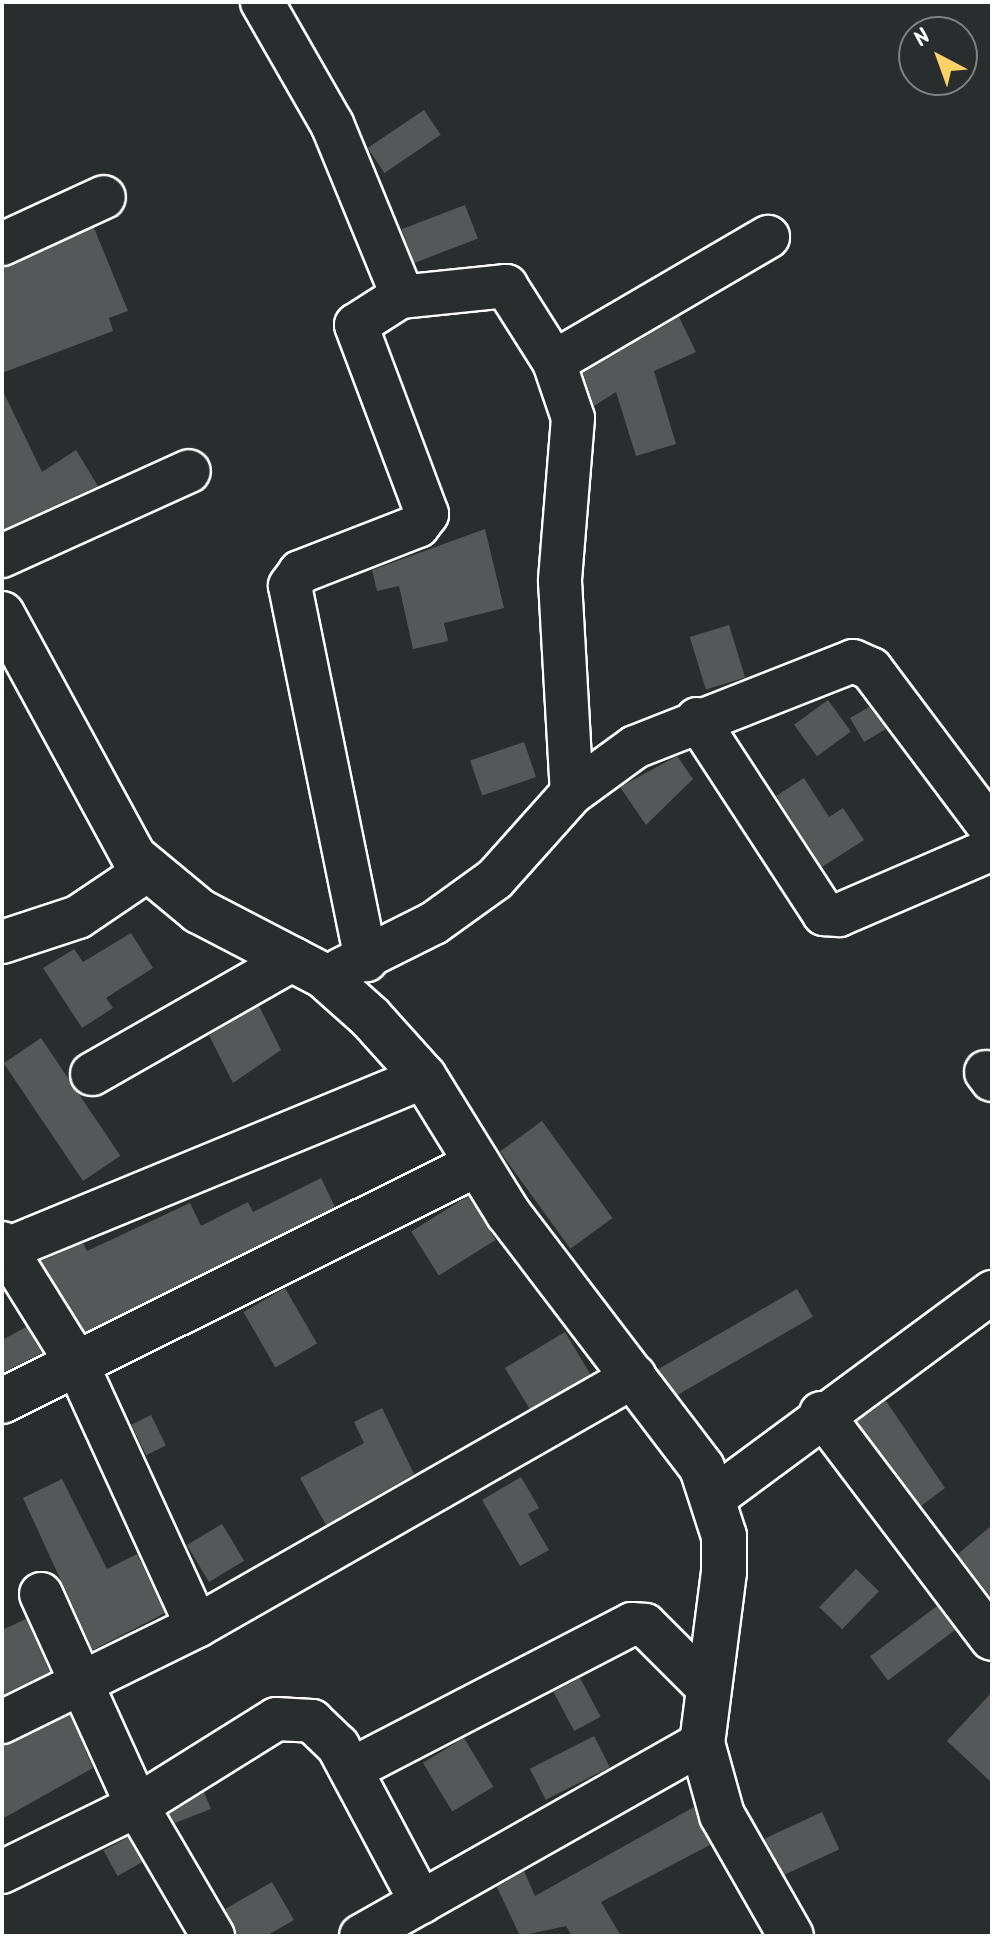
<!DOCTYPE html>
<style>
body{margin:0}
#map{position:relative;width:994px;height:1938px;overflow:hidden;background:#2a2d2e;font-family:Kalam,sans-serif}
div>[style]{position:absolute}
.building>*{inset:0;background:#555758;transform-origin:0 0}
.roads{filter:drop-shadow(2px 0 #fff) drop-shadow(-2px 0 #fff) drop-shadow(0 2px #fff) drop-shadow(0 -2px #fff)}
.street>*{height:42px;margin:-21px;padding:0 21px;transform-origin:21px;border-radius:21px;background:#2a2d2e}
.secondary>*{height:44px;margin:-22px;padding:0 22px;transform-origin:22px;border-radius:22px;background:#2a2d2e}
span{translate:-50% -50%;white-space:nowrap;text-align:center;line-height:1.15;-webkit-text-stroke:7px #2a2d2e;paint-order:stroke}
.frame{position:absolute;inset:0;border:4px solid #fff;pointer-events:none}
.north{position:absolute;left:898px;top:16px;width:80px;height:80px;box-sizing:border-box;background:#2a2d2e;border:2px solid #7f8182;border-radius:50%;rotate:319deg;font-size:22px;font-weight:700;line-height:32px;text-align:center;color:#fff}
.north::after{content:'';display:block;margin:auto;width:28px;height:36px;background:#ffd166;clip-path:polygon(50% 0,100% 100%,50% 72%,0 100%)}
</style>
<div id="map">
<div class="building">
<div style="left:424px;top:110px;width:30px;height:68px;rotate:56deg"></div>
<div style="left:465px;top:205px;width:36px;height:68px;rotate:69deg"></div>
<div style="clip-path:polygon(94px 228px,128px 311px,109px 318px,113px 331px,2px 373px,2px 268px)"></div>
<div style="clip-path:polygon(679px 317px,696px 352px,654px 371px,676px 444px,636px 456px,616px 392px,594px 406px,583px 373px)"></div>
<div style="clip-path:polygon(2px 389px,42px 472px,76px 450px,98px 486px,2px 530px)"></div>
<div style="clip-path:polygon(485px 529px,504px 608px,444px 623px,448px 641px,413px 649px,399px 586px,377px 591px,372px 570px)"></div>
<div style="left:729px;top:625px;width:55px;height:41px;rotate:73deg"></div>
<div style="left:828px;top:700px;width:39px;height:42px;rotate:54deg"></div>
<div style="clip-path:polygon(869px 707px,886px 729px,864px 742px,850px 718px)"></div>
<div style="left:524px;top:742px;width:37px;height:57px;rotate:71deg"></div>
<div style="clip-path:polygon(677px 756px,693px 779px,646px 825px,620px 787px)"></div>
<div style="clip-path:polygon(804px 778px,829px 817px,843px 808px,864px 840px,822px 867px,776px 796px)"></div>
<div style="clip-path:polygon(131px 933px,153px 968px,106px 998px,113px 1008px,82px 1028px,43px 968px,74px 949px,83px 962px)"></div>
<div style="clip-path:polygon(259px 1006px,281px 1050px,233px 1083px,209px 1035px)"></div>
<div style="left:41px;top:1038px;width:142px;height:45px;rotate:56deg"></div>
<div style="left:542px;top:1121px;width:120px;height:52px;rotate:54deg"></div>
<div style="clip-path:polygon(321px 1178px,335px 1207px,85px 1332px,41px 1261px,83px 1243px,87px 1251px,190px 1203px,201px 1226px,248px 1202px,253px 1212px)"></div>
<div style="left:468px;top:1196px;width:52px;height:67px;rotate:58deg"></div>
<div style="left:285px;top:1288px;width:64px;height:48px;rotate:60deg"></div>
<div style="left:797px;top:1289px;width:32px;height:160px;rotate:60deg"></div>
<div style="clip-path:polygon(26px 1327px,42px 1353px,2px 1373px,2px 1340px)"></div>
<div style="left:565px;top:1332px;width:49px;height:70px;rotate:59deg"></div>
<div style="clip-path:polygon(886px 1401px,945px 1488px,921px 1506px,857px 1421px)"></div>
<div style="clip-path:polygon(382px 1408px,414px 1474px,326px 1525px,300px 1478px,364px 1443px,354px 1422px)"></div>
<div style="left:151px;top:1415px;width:34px;height:22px;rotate:64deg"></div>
<div style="clip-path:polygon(521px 1477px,539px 1508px,528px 1514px,549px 1550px,520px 1566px,482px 1500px)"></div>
<div style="clip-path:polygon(62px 1479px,107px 1569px,137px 1554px,165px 1613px,93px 1650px,23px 1498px)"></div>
<div style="left:222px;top:1524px;width:43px;height:41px;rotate:59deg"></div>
<div style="clip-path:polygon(992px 1525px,992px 1599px,958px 1554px)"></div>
<div style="left:856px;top:1569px;width:32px;height:53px;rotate:44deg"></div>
<div style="left:937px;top:1606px;width:30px;height:84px;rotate:53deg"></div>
<div style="clip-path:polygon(26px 1619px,50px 1672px,2px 1695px,2px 1630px)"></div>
<div style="left:580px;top:1678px;width:44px;height:30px;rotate:62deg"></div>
<div style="clip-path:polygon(992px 1692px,992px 1783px,947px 1741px)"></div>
<div style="clip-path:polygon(70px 1715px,93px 1768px,2px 1819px,2px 1746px)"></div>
<div style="left:594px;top:1736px;width:35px;height:72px;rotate:63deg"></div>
<div style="left:464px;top:1738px;width:57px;height:48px;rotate:59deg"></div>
<div style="clip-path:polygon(204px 1792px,211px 1809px,175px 1823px,169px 1814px)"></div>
<div style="clip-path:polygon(694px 1807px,710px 1845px,601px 1902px,621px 1936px,572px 1936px,566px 1926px,520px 1936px,497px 1887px,524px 1871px,535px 1896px)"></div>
<div style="left:822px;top:1812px;width:41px;height:63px;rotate:65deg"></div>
<div style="left:128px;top:1837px;width:29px;height:28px;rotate:61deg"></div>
<div style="clip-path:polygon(272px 1882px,294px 1920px,266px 1936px,237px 1936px,225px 1909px)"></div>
</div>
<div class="roads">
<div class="street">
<div style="left:262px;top:2px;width:141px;rotate:60.2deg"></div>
<div style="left:332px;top:124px;width:174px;rotate:67.7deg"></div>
<div style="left:398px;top:285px;width:12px;rotate:81deg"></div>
<div style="left:400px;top:297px;width:52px;rotate:147.5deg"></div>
<div style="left:356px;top:325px;width:202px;rotate:69.4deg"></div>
<div style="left:427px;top:514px;width:15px;rotate:127deg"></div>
<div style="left:418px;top:526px;width:127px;rotate:158.7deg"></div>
<div style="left:300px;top:572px;width:17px;rotate:126deg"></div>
<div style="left:290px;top:586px;width:382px;rotate:78.5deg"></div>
<div style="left:2px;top:244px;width:112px;rotate:-24.7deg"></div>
<div style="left:400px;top:297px;width:107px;rotate:-5.9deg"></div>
<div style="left:506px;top:286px;width:90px;rotate:57.7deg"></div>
<div style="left:554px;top:362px;width:248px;rotate:-30.3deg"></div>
<div style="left:554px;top:362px;width:59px;rotate:71.3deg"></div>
<div style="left:573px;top:418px;width:164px;rotate:94.6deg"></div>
<div style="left:560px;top:581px;width:212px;rotate:86.8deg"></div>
<div style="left:2px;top:556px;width:205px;rotate:-24.4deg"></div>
<div style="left:697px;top:719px;width:233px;rotate:56.9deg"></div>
<div style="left:824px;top:914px;width:15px;rotate:4deg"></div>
<div style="left:839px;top:915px;width:167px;rotate:-23.3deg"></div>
<div style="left:2px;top:942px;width:80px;rotate:-18.2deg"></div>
<div style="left:78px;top:917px;width:82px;rotate:-34.1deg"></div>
<div style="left:340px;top:970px;width:105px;rotate:-26.6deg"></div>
<div style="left:434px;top:923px;width:75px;rotate:-35.8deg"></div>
<div style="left:495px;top:879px;width:115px;rotate:-48.2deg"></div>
<div style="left:572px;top:793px;width:78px;rotate:-36.1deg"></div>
<div style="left:635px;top:747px;width:234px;rotate:-21.5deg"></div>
<div style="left:853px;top:661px;width:20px;rotate:24deg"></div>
<div style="left:871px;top:669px;width:201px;rotate:53.1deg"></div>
<div style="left:986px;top:1072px;width:10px;rotate:53deg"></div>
<div style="left:92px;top:1074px;width:232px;rotate:-29.7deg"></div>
<div style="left:2px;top:1243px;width:140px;rotate:58.1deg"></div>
<div style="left:76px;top:1362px;width:290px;rotate:65.4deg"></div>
<div style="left:2px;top:1251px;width:456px;rotate:-22.4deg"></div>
<div style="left:821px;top:1413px;width:283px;rotate:52.9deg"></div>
<div style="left:715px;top:1497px;width:345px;rotate:-36.5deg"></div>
<div style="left:41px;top:1594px;width:233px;rotate:65.6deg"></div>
<div style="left:137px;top:1806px;width:164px;rotate:-32deg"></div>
<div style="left:276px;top:1719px;width:36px;rotate:3deg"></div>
<div style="left:312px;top:1721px;width:36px;rotate:44deg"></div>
<div style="left:338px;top:1746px;width:177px;rotate:62deg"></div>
<div style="left:2px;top:1722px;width:217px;rotate:-26.2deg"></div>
<div style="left:197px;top:1626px;width:504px;rotate:-29.72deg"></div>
<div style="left:352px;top:1769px;width:315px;rotate:-27.4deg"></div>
<div style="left:632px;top:1624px;width:13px;rotate:4deg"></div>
<div style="left:645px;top:1625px;width:86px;rotate:45deg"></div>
<div style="left:2px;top:1872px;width:150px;rotate:-26.1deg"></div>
<div style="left:137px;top:1806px;width:151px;rotate:59.7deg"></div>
<div style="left:361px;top:1936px;width:392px;rotate:-29.5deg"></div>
</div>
<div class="secondary">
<div style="left:2px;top:614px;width:277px;rotate:61.5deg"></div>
<div style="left:134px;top:857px;width:85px;rotate:39.7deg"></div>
<div style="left:199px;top:911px;width:141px;rotate:27.5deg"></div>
<div style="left:324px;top:976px;width:62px;rotate:41.7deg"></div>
<div style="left:370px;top:1017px;width:81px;rotate:48deg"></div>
<div style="left:424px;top:1077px;width:160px;rotate:58.3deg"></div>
<div style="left:508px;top:1213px;width:320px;rotate:52.7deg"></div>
<div style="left:702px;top:1468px;width:71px;rotate:72.1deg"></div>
<div style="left:724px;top:1536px;width:36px;rotate:90deg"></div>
<div style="left:724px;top:1572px;width:172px;rotate:97.3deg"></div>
<div style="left:702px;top:1743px;width:75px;rotate:74.5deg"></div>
<div style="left:722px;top:1815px;width:139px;rotate:60.3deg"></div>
<div style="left:2px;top:1401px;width:531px;rotate:-26.52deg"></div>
</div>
</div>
<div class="frame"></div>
<div class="north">N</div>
</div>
